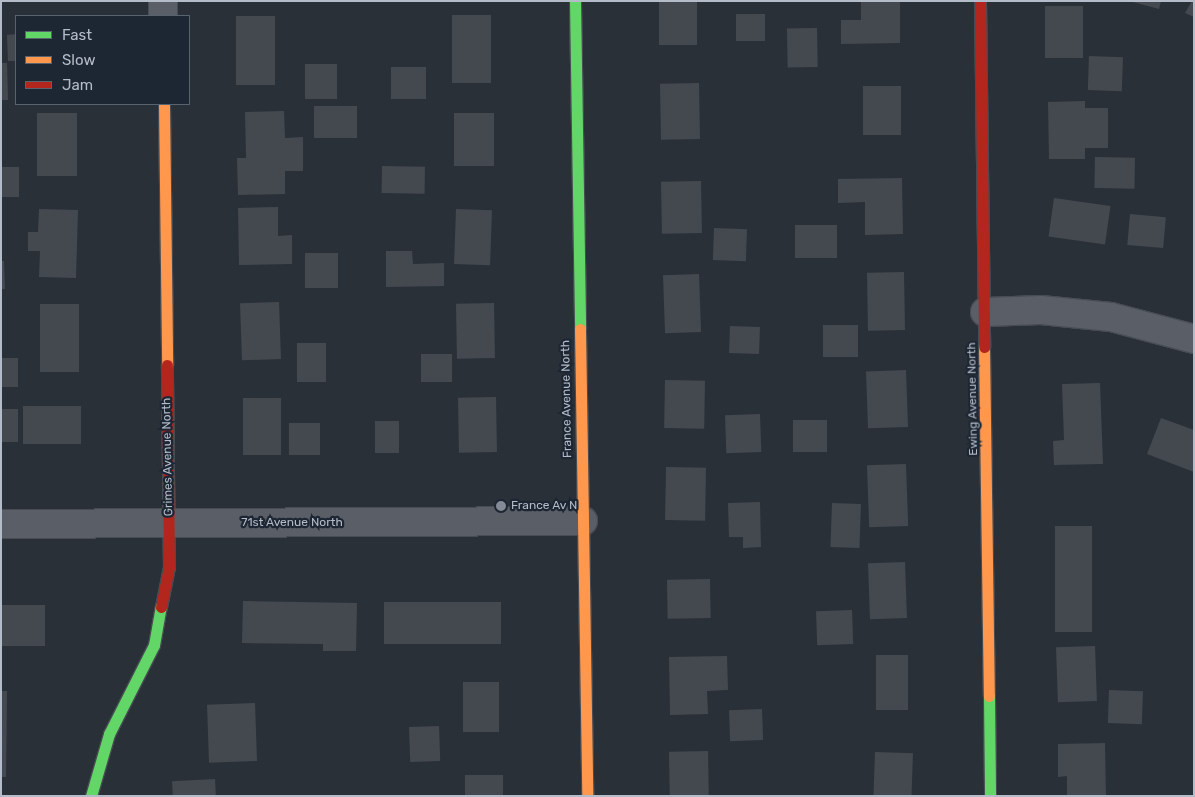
<!DOCTYPE html>
<style>
body{margin:0}
#map{position:relative;width:1195px;height:797px;overflow:hidden;background:#2a3038;font-family:Rubik,sans-serif}
div>[style]{position:absolute}
.building>*{inset:0;background:#444950;transform-origin:0 0}
.roads{filter:drop-shadow(1px 0 #484c53) drop-shadow(-1px 0 #484c53) drop-shadow(0 1px #484c53) drop-shadow(0 -1px #484c53)}
.street>*{height:28px;margin:-14px;padding:0 14px;transform-origin:14px;border-radius:14px;background:#5a5e66}
.fast>*{height:11px;margin:-5.5px;padding:0 5.5px;transform-origin:5.5px;border-radius:5.5px;background:#63d668}
.slow>*{height:11px;margin:-5.5px;padding:0 5.5px;transform-origin:5.5px;border-radius:5.5px;background:#ff974d}
.jam>*{height:11px;margin:-5.5px;padding:0 5.5px;transform-origin:5.5px;border-radius:5.5px;background:#b3261e}
.dots>*{width:14px;height:14px;translate:-50% -50%;box-sizing:border-box;border:2px solid #1d2633;border-radius:50%}
span{translate:-50% -50%;white-space:nowrap;text-align:center;line-height:1.15;-webkit-text-stroke:4.5px #1d2633;paint-order:stroke}
.street-label{font-size:12px;color:#b4bcc9}
.poi-label{font-size:12px;color:#b4bcc9}
.left{translate:0 -50%;text-align:left}
.frame{position:absolute;inset:0;border:2px solid #b4bcc9;pointer-events:none}
.legend{position:absolute;left:15px;top:15px;width:175px;height:90px;box-sizing:border-box;background:#1d2633;border:1px solid #59626f;margin:0;padding:6px 9px;list-style:none;font-size:15px;color:#b4bcc9}
.legend li{display:flex;align-items:center;gap:10px;height:25px}
.legend b{width:25px;border:1px solid #59626f}
</style>
<div id="map">
<div class="building">
<div style="left:659px;top:1px;width:38px;height:44px"></div>
<div style="clip-path:polygon(861px 1px,900px 1px,900px 43px,841px 44px,841px 20px,861px 20px)"></div>
<div style="clip-path:polygon(1129px 1px,1161px 1px,1159px 9px)"></div>
<div style="clip-path:polygon(1192px 1px,1194px 1px,1194px 17px,1185px 13px)"></div>
<div style="left:1045px;top:6px;width:38px;height:52px"></div>
<div style="left:765px;top:14px;width:27px;height:29px;rotate:90deg"></div>
<div style="left:452px;top:15px;width:39px;height:68px"></div>
<div style="left:236px;top:16px;width:39px;height:69px"></div>
<div style="left:817px;top:28px;width:39px;height:30px;rotate:89deg"></div>
<div style="clip-path:polygon(16px 34px,16px 61px,8px 61px,7px 35px)"></div>
<div style="left:1089px;top:56px;width:34px;height:34px;rotate:2deg"></div>
<div style="clip-path:polygon(1px 63px,7px 63px,8px 100px,1px 100px)"></div>
<div style="left:305px;top:64px;width:32px;height:35px"></div>
<div style="left:391px;top:67px;width:35px;height:32px"></div>
<div style="left:699px;top:83px;width:56px;height:39px;rotate:89deg"></div>
<div style="left:863px;top:86px;width:38px;height:49px"></div>
<div style="clip-path:polygon(1085px 101px,1085px 108px,1108px 108px,1108px 148px,1085px 148px,1085px 159px,1049px 159px,1048px 102px)"></div>
<div style="left:314px;top:106px;width:43px;height:32px"></div>
<div style="clip-path:polygon(284px 111px,285px 138px,303px 137px,303px 171px,285px 171px,285px 194px,238px 195px,237px 158px,246px 158px,245px 112px)"></div>
<div style="left:37px;top:113px;width:40px;height:63px"></div>
<div style="left:454px;top:113px;width:40px;height:53px"></div>
<div style="left:1095px;top:157px;width:40px;height:31px;rotate:1deg"></div>
<div style="left:382px;top:166px;width:43px;height:27px;rotate:1deg"></div>
<div style="left:1px;top:167px;width:18px;height:30px"></div>
<div style="clip-path:polygon(902px 178px,903px 234px,865px 235px,865px 202px,838px 203px,838px 179px)"></div>
<div style="left:701px;top:181px;width:52px;height:40px;rotate:89deg"></div>
<div style="left:1054px;top:198px;width:57px;height:39px;rotate:8deg"></div>
<div style="clip-path:polygon(278px 207px,278px 236px,292px 235px,292px 264px,239px 265px,238px 208px)"></div>
<div style="clip-path:polygon(39px 209px,78px 210px,76px 278px,39px 277px,40px 251px,28px 251px,28px 232px,38px 232px)"></div>
<div style="left:456px;top:209px;width:36px;height:55px;rotate:2deg"></div>
<div style="left:1130px;top:214px;width:36px;height:31px;rotate:5deg"></div>
<div style="left:795px;top:225px;width:42px;height:33px"></div>
<div style="left:714px;top:228px;width:33px;height:32px;rotate:2deg"></div>
<div style="clip-path:polygon(386px 251px,412px 251px,413px 264px,444px 263px,444px 286px,386px 287px)"></div>
<div style="left:338px;top:253px;width:35px;height:33px;rotate:90deg"></div>
<div style="clip-path:polygon(1px 261px,4px 261px,5px 289px,1px 289px)"></div>
<div style="left:904px;top:272px;width:58px;height:37px;rotate:89deg"></div>
<div style="left:699px;top:274px;width:58px;height:36px;rotate:88deg"></div>
<div style="left:279px;top:302px;width:57px;height:39px;rotate:88deg"></div>
<div style="left:494px;top:303px;width:55px;height:38px;rotate:89deg"></div>
<div style="left:40px;top:304px;width:39px;height:68px"></div>
<div style="left:823px;top:325px;width:35px;height:32px"></div>
<div style="left:730px;top:326px;width:30px;height:27px;rotate:2deg"></div>
<div style="left:297px;top:343px;width:29px;height:39px"></div>
<div style="left:421px;top:354px;width:31px;height:28px"></div>
<div style="left:1px;top:358px;width:17px;height:29px"></div>
<div style="left:906px;top:370px;width:57px;height:40px;rotate:88deg"></div>
<div style="left:665px;top:380px;width:40px;height:48px;rotate:1deg"></div>
<div style="clip-path:polygon(1100px 383px,1103px 464px,1054px 465px,1053px 441px,1064px 440px,1062px 384px)"></div>
<div style="left:496px;top:397px;width:55px;height:38px;rotate:89deg"></div>
<div style="left:243px;top:398px;width:38px;height:57px"></div>
<div style="left:81px;top:406px;width:38px;height:58px;rotate:90deg"></div>
<div style="left:1px;top:409px;width:17px;height:33px"></div>
<div style="left:760px;top:414px;width:38px;height:35px;rotate:88deg"></div>
<div style="clip-path:polygon(1161px 418px,1194px 430px,1194px 472px,1147px 454px)"></div>
<div style="left:793px;top:420px;width:34px;height:32px"></div>
<div style="left:375px;top:421px;width:24px;height:32px"></div>
<div style="left:289px;top:423px;width:31px;height:32px"></div>
<div style="left:906px;top:464px;width:62px;height:39px;rotate:88deg"></div>
<div style="left:666px;top:467px;width:40px;height:53px;rotate:1deg"></div>
<div style="clip-path:polygon(760px 502px,761px 547px,743px 548px,743px 537px,729px 537px,728px 503px)"></div>
<div style="left:832px;top:503px;width:29px;height:44px;rotate:2deg"></div>
<div style="left:1055px;top:526px;width:37px;height:106px"></div>
<div style="left:905px;top:562px;width:56px;height:37px;rotate:88deg"></div>
<div style="left:710px;top:579px;width:39px;height:43px;rotate:89deg"></div>
<div style="clip-path:polygon(243px 601px,357px 603px,356px 651px,323px 651px,323px 644px,242px 643px)"></div>
<div style="left:384px;top:602px;width:117px;height:42px"></div>
<div style="left:1px;top:605px;width:44px;height:41px"></div>
<div style="left:852px;top:610px;width:34px;height:36px;rotate:88deg"></div>
<div style="left:1095px;top:646px;width:55px;height:39px;rotate:88deg"></div>
<div style="left:876px;top:655px;width:32px;height:55px"></div>
<div style="clip-path:polygon(727px 656px,728px 690px,707px 691px,708px 714px,670px 715px,669px 657px)"></div>
<div style="left:499px;top:682px;width:50px;height:36px;rotate:90deg"></div>
<div style="left:1109px;top:690px;width:34px;height:33px;rotate:2deg"></div>
<div style="clip-path:polygon(1px 691px,7px 691px,6px 777px,1px 777px)"></div>
<div style="left:255px;top:703px;width:58px;height:48px;rotate:88deg"></div>
<div style="left:762px;top:709px;width:31px;height:33px;rotate:88deg"></div>
<div style="left:439px;top:726px;width:35px;height:30px;rotate:88deg"></div>
<div style="clip-path:polygon(1105px 743px,1106px 796px,1067px 796px,1067px 776px,1058px 777px,1058px 744px)"></div>
<div style="left:708px;top:751px;width:45px;height:39px;rotate:89deg"></div>
<div style="left:875px;top:752px;width:38px;height:44px;rotate:2deg"></div>
<div style="left:465px;top:775px;width:38px;height:21px"></div>
<div style="left:215px;top:779px;width:17px;height:43px;rotate:87deg"></div>
</div>
<div class="roads">
<div class="street">
<div style="left:163px;top:1px;width:15px;rotate:90deg"></div>
<div style="left:985px;top:312px;width:56px;rotate:-2deg"></div>
<div style="left:1041px;top:310px;width:70px;rotate:5.7deg"></div>
<div style="left:1111px;top:317px;width:86px;rotate:14.8deg"></div>
<div style="left:1px;top:524px;width:582px;rotate:-0.3deg"></div>
</div>
<div class="fast">
<div style="left:575px;top:1px;width:328px;rotate:89.1deg"></div>
<div style="left:989px;top:696px;width:100px;rotate:89.4deg"></div>
<div style="left:91px;top:796px;width:65px;rotate:-73.8deg"></div>
<div style="left:109px;top:734px;width:100px;rotate:-63.2deg"></div>
<div style="left:154px;top:645px;width:39px;rotate:-80deg"></div>
</div>
<div class="slow">
<div style="left:164px;top:104px;width:261px;rotate:89.3deg"></div>
<div style="left:580px;top:329px;width:467px;rotate:89.1deg"></div>
<div style="left:984px;top:347px;width:349px;rotate:89.2deg"></div>
</div>
<div class="jam">
<div style="left:980px;top:1px;width:346px;rotate:89.3deg"></div>
<div style="left:161px;top:607px;width:41px;rotate:-78.7deg"></div>
<div style="left:169px;top:567px;width:202px;rotate:-90.6deg"></div>
</div>
</div>
<div class="dots">
<div style="left:501px;top:506px;background:#848b96"></div>
</div>
<div class="street-label">
<span style="left:567px;top:399px;rotate:-91deg">France Avenue North</span>
<span style="left:973px;top:399px;rotate:-91deg">Ewing Avenue North</span>
<span style="left:168px;top:457px;rotate:-91deg">Grimes Avenue North</span>
<span style="left:292px;top:523px">71st Avenue North</span>
</div>
<div class="poi-label">
<span class="left" style="left:511px;top:506px">France Av N</span>
</div>
<div class="frame"></div>
<ul class="legend">
<li><b style="height:6px;background:#63d668"></b>Fast</li>
<li><b style="height:6px;background:#ff974d"></b>Slow</li>
<li><b style="height:6px;background:#b3261e"></b>Jam</li>
</ul>
</div>
